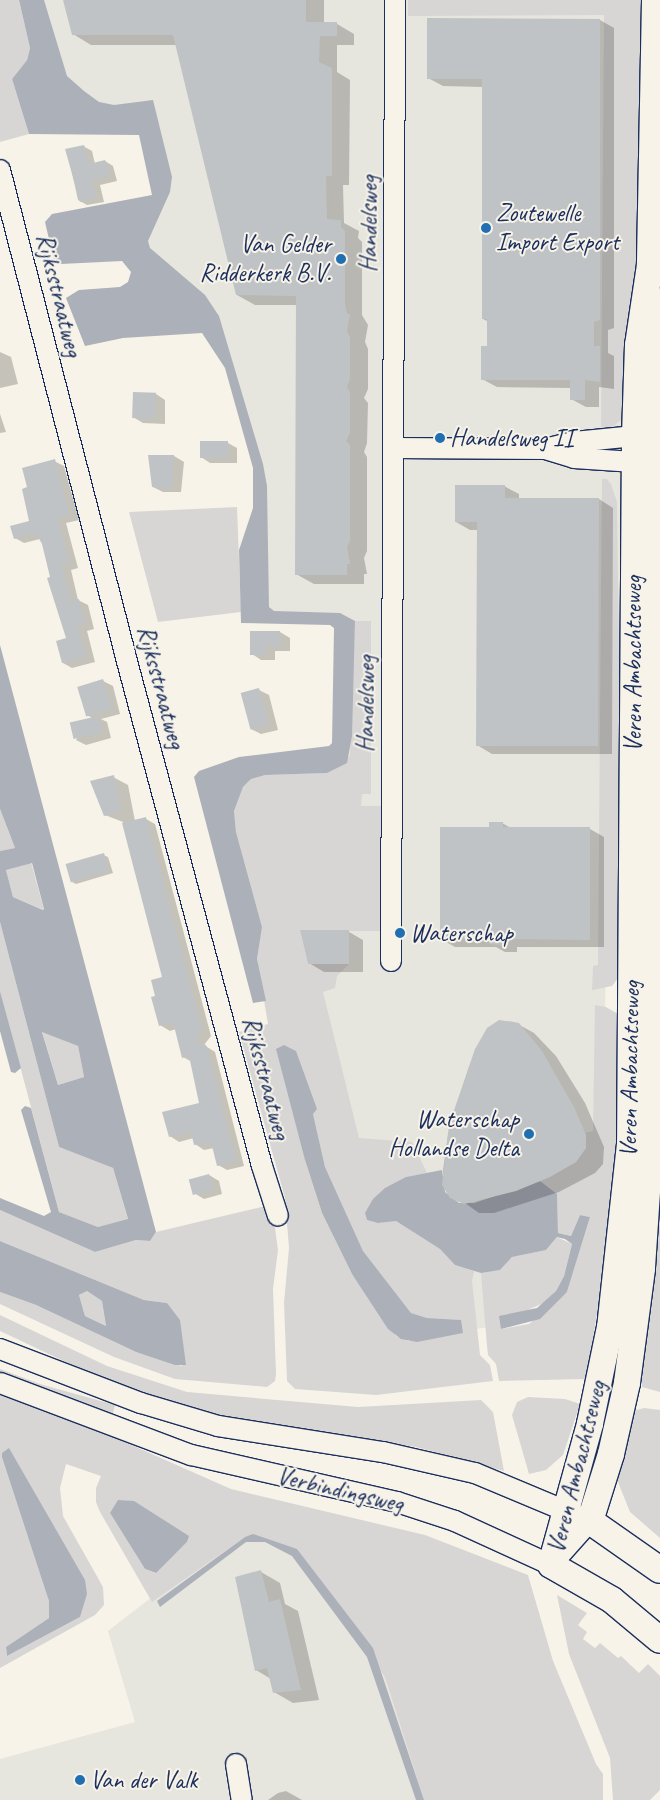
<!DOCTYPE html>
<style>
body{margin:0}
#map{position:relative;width:660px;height:1800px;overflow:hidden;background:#f7f3e8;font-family:Caveat,sans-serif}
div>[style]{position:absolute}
.built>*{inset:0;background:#e6e5de}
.green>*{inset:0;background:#d7d6d4}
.water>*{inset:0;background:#acb0b9}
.shadow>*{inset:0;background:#0003}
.building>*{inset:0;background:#c0c3c5;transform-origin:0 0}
.roads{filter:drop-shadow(1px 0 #1b2f5e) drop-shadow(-1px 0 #1b2f5e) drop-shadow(0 1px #1b2f5e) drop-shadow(0 -1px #1b2f5e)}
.minor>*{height:20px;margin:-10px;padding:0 10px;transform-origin:10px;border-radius:10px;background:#f7f3e8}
.major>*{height:26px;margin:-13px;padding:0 13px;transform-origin:13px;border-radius:13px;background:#f7f3e8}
.dots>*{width:14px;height:14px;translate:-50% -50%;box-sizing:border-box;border:2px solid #f7f3e8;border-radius:50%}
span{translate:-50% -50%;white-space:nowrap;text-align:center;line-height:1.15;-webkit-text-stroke:4px #f7f3e8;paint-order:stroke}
.poi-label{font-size:25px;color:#1b2f5e}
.left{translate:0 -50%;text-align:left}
.right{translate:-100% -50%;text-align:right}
.street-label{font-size:25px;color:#1b2f5e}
</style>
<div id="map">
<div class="built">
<div style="clip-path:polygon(33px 0,660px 0,660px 770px,611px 767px,602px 1124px,513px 1324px,412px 1337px,319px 1189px,202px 781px,337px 752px,340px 622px,261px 614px,262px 492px,220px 340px,142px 261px,161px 177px,142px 116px,62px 107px)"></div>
<div style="clip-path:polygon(282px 1531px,347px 1589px,454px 1800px,0 1800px,0 1759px,135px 1722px,108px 1631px,236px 1532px)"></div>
</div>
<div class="green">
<div style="clip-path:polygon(0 0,19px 0,30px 48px,27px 60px,12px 79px,29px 134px,0 142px)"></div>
<div style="clip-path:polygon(408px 0,644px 0,639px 230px,630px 396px,624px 417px,614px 426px,601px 431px,604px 15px,408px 16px)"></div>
<div style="clip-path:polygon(602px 479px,607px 479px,611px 484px,617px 502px,621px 828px,619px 977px,612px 986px,592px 990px,593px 966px,598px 965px)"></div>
<div style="clip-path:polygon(237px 507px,241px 612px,158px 622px,129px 512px)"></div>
<div style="clip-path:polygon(evenodd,355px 621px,371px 621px,371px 794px,362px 794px,361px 806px,382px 806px,381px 931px,300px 931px,308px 964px,349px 964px,337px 976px,335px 988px,323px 992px,359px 1138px,412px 1142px,427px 1173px,406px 1177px,365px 1213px,367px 1220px,378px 1223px,396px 1221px,440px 1249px,455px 1265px,474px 1271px,472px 1281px,480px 1355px,490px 1365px,493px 1381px,376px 1395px,295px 1389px,287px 1381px,284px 1303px,289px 1248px,285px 1198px,239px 1032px,268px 1024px,257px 959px,262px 927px,236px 832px,234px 811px,243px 787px,251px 779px,265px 775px,327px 773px,350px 756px,355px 621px,313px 1114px,325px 1167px,363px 1251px,411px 1313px,427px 1318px,461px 1320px,409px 1341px,396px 1336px,352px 1274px,322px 1213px,305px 1160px,313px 1114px)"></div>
<div style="clip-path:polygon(0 809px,15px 848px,0 851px)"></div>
<div style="clip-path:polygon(31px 862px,44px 910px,13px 897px,6px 870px)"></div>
<div style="clip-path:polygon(0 922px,59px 1147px,113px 1168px,128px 1220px,98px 1227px,59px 1212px,0 991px)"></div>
<div style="clip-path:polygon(595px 1005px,606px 1007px,618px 1014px,620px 1130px,610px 1237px,586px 1379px,499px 1381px,496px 1364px,488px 1355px,487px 1346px,481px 1273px,500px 1270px,512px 1257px,546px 1250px,557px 1237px,572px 1244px,564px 1276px,556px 1291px,546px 1302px,518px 1314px,501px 1329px,529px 1324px,567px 1292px,590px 1217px,580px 1215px,571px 1236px,558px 1233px,557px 1195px,540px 1181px,576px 1162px,586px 1148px,585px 1133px,593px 1131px)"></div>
<div style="clip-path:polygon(42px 1031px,78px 1046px,84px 1077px,58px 1085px)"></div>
<div style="clip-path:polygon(660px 1076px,660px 1392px,642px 1387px,642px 1380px)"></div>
<div style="clip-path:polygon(266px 1206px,275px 1228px,278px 1250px,273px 1289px,276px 1374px,275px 1381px,267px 1387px,175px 1379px,114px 1357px,0 1304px,0 1292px,36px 1305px,136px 1352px,182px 1366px,167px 1303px,144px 1300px,0 1241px,0 1210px,95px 1252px,136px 1240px,150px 1241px,156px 1232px)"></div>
<div style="clip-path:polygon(87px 1291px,102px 1301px,106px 1326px,85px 1316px,79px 1295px)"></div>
<div style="clip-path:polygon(0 1315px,107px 1366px,187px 1392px,358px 1407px,481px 1400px,493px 1412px,504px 1471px,416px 1447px,225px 1418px,146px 1395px,104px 1380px,0 1331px)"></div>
<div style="clip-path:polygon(0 1369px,40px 1384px,115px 1405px,112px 1417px,0 1374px)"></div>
<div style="clip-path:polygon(evenodd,0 1394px,120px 1440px,231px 1489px,425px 1535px,528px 1575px,553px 1661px,596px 1764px,603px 1774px,603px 1800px,424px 1800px,385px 1677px,297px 1549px,245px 1537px,152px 1602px,100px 1512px,96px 1502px,96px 1488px,101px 1476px,66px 1464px,60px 1488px,63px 1516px,103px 1587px,104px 1605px,95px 1615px,0 1668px,0 1394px,9px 1449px,80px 1617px,7px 1656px,6px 1647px,49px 1618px,49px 1601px,9px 1449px,0 1394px,110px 1513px,187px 1542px,155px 1573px,145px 1569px,110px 1513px)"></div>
<div style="clip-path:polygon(528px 1397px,565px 1399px,580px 1404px,563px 1455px,546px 1470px,529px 1474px,512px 1415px,517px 1402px)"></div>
<div style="clip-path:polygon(644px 1408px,660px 1410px,660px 1538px,630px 1512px,618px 1482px,619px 1464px,633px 1411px)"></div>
<div style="clip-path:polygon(557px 1595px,587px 1613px,578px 1625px,587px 1632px,583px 1639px,595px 1648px,600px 1643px,618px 1658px,621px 1656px,639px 1673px,648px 1664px,660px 1676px,660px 1790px,650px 1800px,613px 1800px,610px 1758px,569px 1654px)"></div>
</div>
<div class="water">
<div style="clip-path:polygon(19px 0,44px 0,67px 76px,84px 91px,99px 102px,114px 105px,153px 100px,172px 177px,170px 192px,148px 241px,150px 248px,205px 295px,219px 316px,263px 464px,267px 486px,269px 607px,274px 611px,340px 613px,355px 621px,352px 736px,347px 763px,327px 773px,265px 775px,251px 779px,243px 787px,234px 811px,236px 832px,262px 927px,257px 959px,266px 1001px,253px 1003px,194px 777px,199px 771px,239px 757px,329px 746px,332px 743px,334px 628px,330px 625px,241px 623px,239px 550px,253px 508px,253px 468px,225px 368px,202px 333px,123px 338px,85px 346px,66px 298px,79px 290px,120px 287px,128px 282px,131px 272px,122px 261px,61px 264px,54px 261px,45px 222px,52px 214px,152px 195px,139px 135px,29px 134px,12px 79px,27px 60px,30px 48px)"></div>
<div style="clip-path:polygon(evenodd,0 645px,156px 1232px,150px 1241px,136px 1240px,95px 1252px,0 1210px,0 1198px,44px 1216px,51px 1212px,21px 1110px,25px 1106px,31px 1108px,59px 1212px,98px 1227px,128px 1219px,113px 1168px,59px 1147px,0 922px,0 851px,15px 848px,0 809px,0 645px,32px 863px,44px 909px,43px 910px,13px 897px,6px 870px,32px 863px,0 645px,42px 1032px,78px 1046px,84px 1077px,58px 1085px,42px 1032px)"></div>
<div style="clip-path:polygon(0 991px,21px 1068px,15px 1073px,11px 1072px,0 1031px)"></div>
<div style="clip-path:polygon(284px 1045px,296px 1051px,317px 1109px,313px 1114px,325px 1167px,363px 1251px,411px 1313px,427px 1318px,461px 1320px,463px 1333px,417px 1342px,401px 1339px,388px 1329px,352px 1274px,322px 1213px,305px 1160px,276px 1049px)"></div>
<div style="clip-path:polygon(442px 1170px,445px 1192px,459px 1203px,474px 1203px,540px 1181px,557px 1194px,558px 1233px,571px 1236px,580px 1215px,590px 1217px,567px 1292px,540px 1319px,501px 1329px,499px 1316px,537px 1308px,556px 1291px,564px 1276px,572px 1244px,565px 1239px,557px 1237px,546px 1250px,512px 1257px,500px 1270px,481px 1273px,455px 1265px,440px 1249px,396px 1221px,378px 1223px,367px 1220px,365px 1213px,373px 1199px,385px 1188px,406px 1177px)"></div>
<div style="clip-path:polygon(evenodd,0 1241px,144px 1300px,167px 1303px,180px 1320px,186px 1365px,175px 1365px,136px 1352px,36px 1305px,0 1292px,0 1241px,87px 1291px,102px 1301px,106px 1326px,85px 1316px,79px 1295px,87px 1291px)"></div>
<div style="clip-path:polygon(9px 1448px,85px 1580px,87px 1594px,80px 1617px,7px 1656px,6px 1647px,49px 1618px,49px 1601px,2px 1457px,2px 1453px)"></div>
<div style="clip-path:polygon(118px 1500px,134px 1501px,189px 1536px,187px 1542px,156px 1573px,145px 1569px,110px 1513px)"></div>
<div style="clip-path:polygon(253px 1534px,297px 1549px,373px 1648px,424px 1800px,416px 1800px,367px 1657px,292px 1556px,265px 1542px,246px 1542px,160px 1607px,157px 1601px,245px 1537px)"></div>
</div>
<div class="shadow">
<div style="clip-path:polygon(64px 0,324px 0,324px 24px,337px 24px,354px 34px,354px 45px,337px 45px,337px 72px,350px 80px,349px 185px,343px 185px,344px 223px,359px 231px,358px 238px,362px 242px,362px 315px,368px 325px,365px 342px,368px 349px,368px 389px,364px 398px,368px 403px,367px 443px,364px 452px,367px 457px,367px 551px,364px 558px,367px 574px,364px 574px,364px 584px,314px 584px,296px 574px,297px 305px,255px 305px,237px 295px,177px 45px,91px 45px,73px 34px)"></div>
<div style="clip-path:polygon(600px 20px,614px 28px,614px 328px,608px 330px,608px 353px,614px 356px,614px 389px,599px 387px,599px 407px,586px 407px,571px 399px,571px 388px,497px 387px,482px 379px,489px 347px,489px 322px,483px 319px,483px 87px,443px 86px,428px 78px)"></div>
<div style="clip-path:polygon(83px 146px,92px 151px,95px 164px,105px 161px,113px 166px,117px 181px,100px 185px,104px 202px,87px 205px,78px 200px,67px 150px)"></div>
<div style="clip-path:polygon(0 352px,11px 357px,18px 384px,0 388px)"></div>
<div style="clip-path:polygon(156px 394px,165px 400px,165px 424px,143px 423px,133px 417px)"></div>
<div style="clip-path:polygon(0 414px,6px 432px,0 433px)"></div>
<div style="clip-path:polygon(228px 443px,237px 448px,237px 463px,210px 463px,201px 457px)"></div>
<div style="clip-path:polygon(149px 456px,174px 456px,184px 462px,181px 492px,163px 492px,153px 487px)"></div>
<div style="clip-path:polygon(54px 461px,64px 466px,79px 520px,66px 523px,78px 568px,71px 570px,78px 600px,88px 605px,94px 629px,87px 631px,95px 662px,72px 668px,63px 663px,68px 639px,43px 544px,40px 539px,24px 543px,15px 538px,31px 522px,29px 488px)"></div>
<div style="clip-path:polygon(504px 486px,519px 494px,519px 499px,599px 499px,613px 508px,612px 754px,492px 754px,477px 745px,478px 530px,470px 530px,456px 522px)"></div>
<div style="clip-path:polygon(280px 632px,290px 638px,290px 651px,275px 651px,275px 660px,261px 660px,252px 654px)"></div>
<div style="clip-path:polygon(103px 681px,113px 686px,120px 714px,101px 719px,107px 722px,111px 738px,86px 745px,76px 740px,92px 718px,87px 715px)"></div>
<div style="clip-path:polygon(259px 690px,269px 695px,278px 730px,261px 734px,251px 729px)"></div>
<div style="clip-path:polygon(113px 777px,128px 785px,135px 821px,146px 819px,155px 824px,211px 1036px,204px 1045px,215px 1052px,244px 1166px,227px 1170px,218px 1165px,214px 1148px,204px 1150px,195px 1144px,194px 1138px,179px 1142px,170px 1136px,201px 1104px,192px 1062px,183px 1057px,176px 1029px,170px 1031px,160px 1025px,157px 997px,163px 978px,123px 822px,105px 815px)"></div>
<div style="clip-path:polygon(502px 823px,511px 828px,590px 829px,604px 837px,604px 947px,517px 947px,517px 952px,505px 952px,496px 947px,455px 947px,441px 939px,490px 828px)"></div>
<div style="clip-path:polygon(103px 855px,108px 857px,113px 873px,76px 884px,72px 882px)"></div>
<div style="clip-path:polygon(349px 932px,363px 940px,363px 972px,324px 972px,309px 963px)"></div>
<div style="clip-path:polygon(500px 1021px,514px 1022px,534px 1033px,556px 1056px,585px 1103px,604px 1147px,603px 1164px,595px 1173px,559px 1192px,494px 1213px,479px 1213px,445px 1189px,443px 1170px,448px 1135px,469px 1067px,489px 1027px)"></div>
<div style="clip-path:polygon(209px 1175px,219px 1181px,222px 1194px,204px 1199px,194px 1193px)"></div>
<div style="clip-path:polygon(261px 1572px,280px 1583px,285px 1604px,298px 1611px,319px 1700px,293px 1703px,274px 1692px,271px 1679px,256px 1670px)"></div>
<div style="clip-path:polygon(286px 1791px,302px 1800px,268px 1800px,278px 1793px)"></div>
</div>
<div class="building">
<div style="clip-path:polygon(63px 0,306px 0,306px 22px,337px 22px,337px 36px,320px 36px,319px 62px,332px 68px,332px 176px,326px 176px,327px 219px,341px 220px,341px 227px,345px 231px,345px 304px,347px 314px,350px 314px,347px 331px,350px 338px,350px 379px,347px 387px,350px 392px,350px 433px,346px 441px,350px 445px,350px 541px,347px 547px,350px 564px,347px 564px,347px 575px,295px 575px,296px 296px,236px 295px,173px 35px,72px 35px)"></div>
<div style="clip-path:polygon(427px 18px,600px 19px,600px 320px,594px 322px,594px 346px,600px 346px,600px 382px,585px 380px,585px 400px,570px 400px,570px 380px,481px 380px,481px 346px,487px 346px,487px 319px,482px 319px,482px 79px,427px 79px)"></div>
<div style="clip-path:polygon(84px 145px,89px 164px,105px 160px,110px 176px,92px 180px,96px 198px,80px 202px,65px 149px)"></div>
<div style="left:133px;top:392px;width:23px;height:26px;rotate:2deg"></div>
<div style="left:200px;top:441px;width:28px;height:17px"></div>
<div style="clip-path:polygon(148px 455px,174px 455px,172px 488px,152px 487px)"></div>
<div style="clip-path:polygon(55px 459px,70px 515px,58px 518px,69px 563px,62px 565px,71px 601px,79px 599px,85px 624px,78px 626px,86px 657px,62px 663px,56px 641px,66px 638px,47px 578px,50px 577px,42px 544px,36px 533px,14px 539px,10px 526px,29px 521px,22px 489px,27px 487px,22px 468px)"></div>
<div style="clip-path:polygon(455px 485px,505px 485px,505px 498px,599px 498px,598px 746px,476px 746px,477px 522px,455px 522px)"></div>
<div style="clip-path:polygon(250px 631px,280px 631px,280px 647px,266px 646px,266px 655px,250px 655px)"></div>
<div style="left:103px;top:679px;width:31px;height:27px;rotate:73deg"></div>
<div style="left:259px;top:688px;width:38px;height:19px;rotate:75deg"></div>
<div style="left:98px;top:716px;width:17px;height:29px;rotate:77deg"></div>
<div style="clip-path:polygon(114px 775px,121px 812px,104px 816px,90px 781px)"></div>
<div style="clip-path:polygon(146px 817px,202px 1030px,194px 1041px,206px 1045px,236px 1161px,217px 1166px,211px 1142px,194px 1145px,191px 1132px,169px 1137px,162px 1112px,199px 1103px,189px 1056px,182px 1058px,173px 1022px,159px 1026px,151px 997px,155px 996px,151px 980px,162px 977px,122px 823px)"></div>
<div style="clip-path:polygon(489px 822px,503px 822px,503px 827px,590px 827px,590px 940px,503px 939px,502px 945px,489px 944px,489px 939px,440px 939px,440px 827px,489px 827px)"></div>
<div style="left:104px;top:853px;width:19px;height:40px;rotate:74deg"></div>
<div style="clip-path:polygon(300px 930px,349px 930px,349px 964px,308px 964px)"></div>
<div style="clip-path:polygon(499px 1020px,519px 1023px,542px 1051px,574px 1107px,586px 1135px,586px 1148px,576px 1162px,550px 1177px,516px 1191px,464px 1204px,450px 1198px,442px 1185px,449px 1125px,475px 1049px,487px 1028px)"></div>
<div style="left:209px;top:1174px;width:16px;height:21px;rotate:75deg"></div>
<div style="clip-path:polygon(261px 1570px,269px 1602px,280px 1599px,301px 1690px,273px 1693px,267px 1668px,255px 1671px,235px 1577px)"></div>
</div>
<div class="roads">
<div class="minor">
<div style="left:0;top:170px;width:500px;rotate:75.5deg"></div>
<div style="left:125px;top:654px;width:530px;rotate:75.02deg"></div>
<div style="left:262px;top:1166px;width:52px;rotate:72.3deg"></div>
<div style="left:394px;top:448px;width:151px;rotate:0.4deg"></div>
<div style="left:545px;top:449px;width:30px;rotate:-14deg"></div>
<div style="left:574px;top:442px;width:61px;rotate:-5.6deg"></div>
<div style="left:635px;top:436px;width:13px;rotate:27deg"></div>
<div style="left:545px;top:449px;width:30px;rotate:17deg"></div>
<div style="left:574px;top:458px;width:60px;rotate:3.8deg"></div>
<div style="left:634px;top:462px;width:15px;rotate:-32deg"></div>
<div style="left:391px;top:961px;width:961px;rotate:-89.76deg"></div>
<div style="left:0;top:1349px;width:151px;rotate:21deg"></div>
<div style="left:141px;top:1403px;width:80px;rotate:16.6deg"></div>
<div style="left:218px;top:1426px;width:167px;rotate:9deg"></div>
<div style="left:383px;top:1452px;width:94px;rotate:12.9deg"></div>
<div style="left:475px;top:1473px;width:125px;rotate:22.7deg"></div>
<div style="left:590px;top:1521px;width:59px;rotate:131.6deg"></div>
<div style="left:551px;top:1565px;width:106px;rotate:-155.4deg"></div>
<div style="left:455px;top:1521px;width:61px;rotate:-161.9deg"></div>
<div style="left:397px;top:1502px;width:211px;rotate:-167.1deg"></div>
<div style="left:191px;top:1455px;width:204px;rotate:-159.3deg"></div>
<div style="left:236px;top:1764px;width:36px;rotate:81deg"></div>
</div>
<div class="major">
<div style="left:655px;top:0;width:265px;rotate:91.1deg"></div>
<div style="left:650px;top:265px;width:81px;rotate:98.5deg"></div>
<div style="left:638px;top:345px;width:91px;rotate:91.9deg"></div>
<div style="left:635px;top:436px;width:708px;rotate:90.4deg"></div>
<div style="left:630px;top:1144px;width:184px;rotate:96.2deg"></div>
<div style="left:610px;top:1327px;width:99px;rotate:101.7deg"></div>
<div style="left:590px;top:1424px;width:146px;rotate:105.5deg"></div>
<div style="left:551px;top:1565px;width:70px;rotate:29.8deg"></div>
<div style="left:612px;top:1600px;width:62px;rotate:39.8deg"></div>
<div style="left:654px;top:300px;width:44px;rotate:83.5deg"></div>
<div style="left:659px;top:344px;width:655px;rotate:90.26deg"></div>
<div style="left:656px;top:999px;width:118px;rotate:91.9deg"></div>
<div style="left:652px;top:1117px;width:152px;rotate:93.8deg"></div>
<div style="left:642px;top:1269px;width:115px;rotate:97.5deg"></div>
<div style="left:627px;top:1383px;width:73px;rotate:102.7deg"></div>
<div style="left:611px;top:1454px;width:70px;rotate:107.4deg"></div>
<div style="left:590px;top:1521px;width:85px;rotate:35deg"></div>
</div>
</div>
<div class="dots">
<div style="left:486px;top:228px;background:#1f6fb2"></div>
<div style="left:341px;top:259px;background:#1f6fb2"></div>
<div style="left:440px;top:438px;background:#1f6fb2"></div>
<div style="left:400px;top:933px;background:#1f6fb2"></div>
<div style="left:529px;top:1134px;background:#1f6fb2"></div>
<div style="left:80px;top:1780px;background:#1f6fb2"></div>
</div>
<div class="poi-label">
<span class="left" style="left:496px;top:228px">Zoutewelle<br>Import Export</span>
<span class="right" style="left:331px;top:259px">Van Gelder<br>Ridderkerk B.V.</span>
<span class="left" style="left:450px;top:438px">Handelsweg II</span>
<span class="left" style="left:410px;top:933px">Waterschap</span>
<span class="right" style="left:519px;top:1134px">Waterschap<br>Hollandse Delta</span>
<span class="left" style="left:90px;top:1780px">Van der Valk</span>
</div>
<div class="street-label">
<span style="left:369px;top:224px;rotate:-90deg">Handelsweg</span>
<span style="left:59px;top:295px;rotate:76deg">Rijksstraatweg</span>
<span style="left:633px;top:664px;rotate:-90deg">Veren Ambachtseweg</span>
<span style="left:161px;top:687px;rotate:75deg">Rijksstraatweg</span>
<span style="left:366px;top:704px;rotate:-90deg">Handelsweg</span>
<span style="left:630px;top:1069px;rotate:-89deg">Veren Ambachtseweg</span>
<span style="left:266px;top:1078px;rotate:75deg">Rijksstraatweg</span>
<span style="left:577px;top:1467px;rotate:-76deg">Veren Ambachtseweg</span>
<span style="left:340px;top:1490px;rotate:13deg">Verbindingsweg</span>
</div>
</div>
